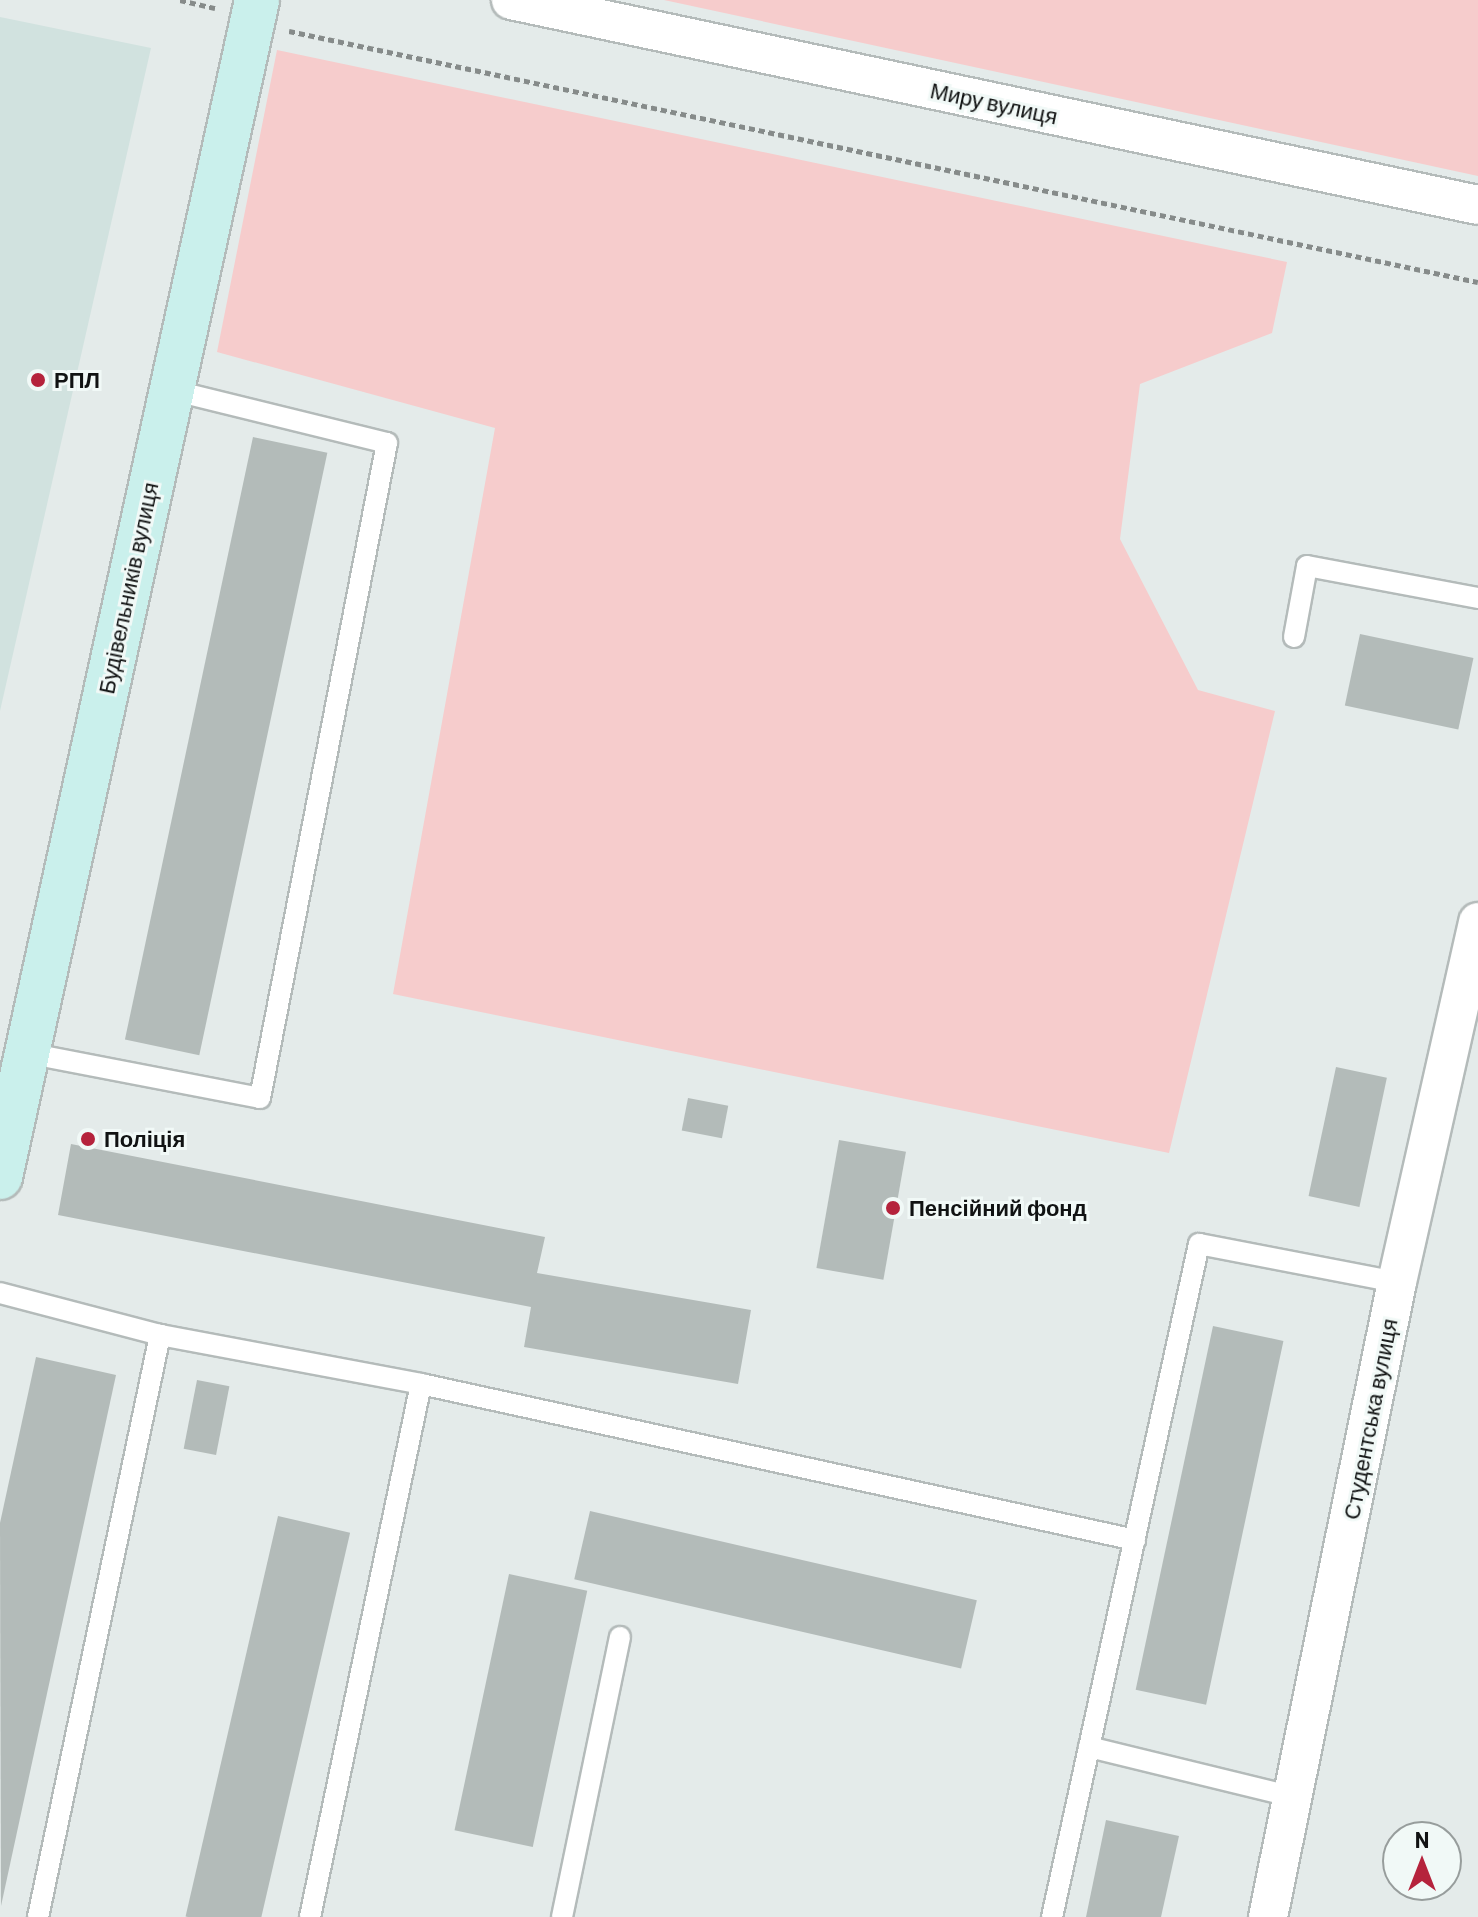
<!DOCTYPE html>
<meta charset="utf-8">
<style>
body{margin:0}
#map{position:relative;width:1478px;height:1917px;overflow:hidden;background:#e4ebea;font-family:Barlow,sans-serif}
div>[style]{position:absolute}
.built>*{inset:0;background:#d1e2df}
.green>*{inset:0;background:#f6cccc}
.building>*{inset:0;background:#b3bbb9;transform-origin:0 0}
.path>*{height:5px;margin-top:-2.5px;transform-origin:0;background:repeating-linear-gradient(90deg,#868b8a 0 6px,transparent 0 10px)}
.roads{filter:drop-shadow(2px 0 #b4bbba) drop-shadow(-2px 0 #b4bbba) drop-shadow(0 2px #b4bbba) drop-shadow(0 -2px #b4bbba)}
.lane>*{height:20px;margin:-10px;padding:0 10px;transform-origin:10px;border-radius:10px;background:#fff}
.street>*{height:38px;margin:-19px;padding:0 19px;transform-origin:19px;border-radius:19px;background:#fff}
.secondary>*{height:44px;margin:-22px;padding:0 22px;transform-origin:22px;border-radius:22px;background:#caf0ec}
.dots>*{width:22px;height:22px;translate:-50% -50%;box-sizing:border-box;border:4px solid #f1f9f7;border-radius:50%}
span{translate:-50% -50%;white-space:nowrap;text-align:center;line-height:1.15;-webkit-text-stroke:6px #f1f9f7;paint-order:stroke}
.street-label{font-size:22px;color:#111313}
.poi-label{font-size:22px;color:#111313;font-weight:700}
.left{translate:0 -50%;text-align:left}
.north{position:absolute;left:1382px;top:1821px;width:80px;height:80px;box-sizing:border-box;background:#f1f9f7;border:2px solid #979d9c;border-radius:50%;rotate:0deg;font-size:22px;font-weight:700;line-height:32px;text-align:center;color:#111313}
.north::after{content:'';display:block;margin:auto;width:28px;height:36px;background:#b5233c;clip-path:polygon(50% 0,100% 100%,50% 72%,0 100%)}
</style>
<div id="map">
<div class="built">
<div style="clip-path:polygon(0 17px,151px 48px,0 711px)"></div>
</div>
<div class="green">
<div style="clip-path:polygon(664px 0,1478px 0,1478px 176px)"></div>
<div style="clip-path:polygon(277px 50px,1287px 262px,1272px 333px,1140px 384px,1120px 539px,1198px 690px,1275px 711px,1169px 1153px,393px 994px,495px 428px,217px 352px)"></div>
</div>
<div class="building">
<div style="left:253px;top:437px;width:76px;height:616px;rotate:12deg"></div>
<div style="left:1360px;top:634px;width:116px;height:73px;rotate:12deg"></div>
<div style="left:1336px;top:1067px;width:52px;height:132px;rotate:12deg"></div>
<div style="left:688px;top:1098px;width:41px;height:33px;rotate:11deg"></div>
<div style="left:839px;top:1140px;width:68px;height:130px;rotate:10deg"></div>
<div style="clip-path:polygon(71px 1144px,545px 1237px,537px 1273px,751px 1310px,738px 1384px,524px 1347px,531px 1307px,58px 1215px)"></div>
<div style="left:1213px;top:1326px;width:72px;height:372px;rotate:12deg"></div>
<div style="clip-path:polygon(36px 1357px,116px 1375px,1px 1906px,0 1523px)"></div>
<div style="left:197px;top:1380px;width:33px;height:70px;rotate:11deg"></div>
<div style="left:590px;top:1511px;width:397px;height:70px;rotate:13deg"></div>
<div style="left:278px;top:1516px;width:74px;height:411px;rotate:13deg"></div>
<div style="left:509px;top:1574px;width:80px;height:262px;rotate:12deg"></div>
<div style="clip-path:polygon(1106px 1820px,1179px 1836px,1161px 1917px,1086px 1917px)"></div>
</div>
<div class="path">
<div style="left:180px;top:0;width:36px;rotate:13deg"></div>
<div style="left:289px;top:31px;width:1215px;rotate:11.92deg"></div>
</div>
<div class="roads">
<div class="lane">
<div style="left:1294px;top:637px;width:72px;rotate:-79.6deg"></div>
<div style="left:1307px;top:566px;width:174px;rotate:10.6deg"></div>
<div style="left:27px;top:1053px;width:237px;rotate:10.9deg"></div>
<div style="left:260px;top:1098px;width:667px;rotate:-79.03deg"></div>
<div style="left:387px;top:443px;width:222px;rotate:-166.2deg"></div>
<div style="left:0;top:1293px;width:165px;rotate:14.7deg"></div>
<div style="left:160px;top:1335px;width:266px;rotate:10.6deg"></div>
<div style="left:421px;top:1384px;width:731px;rotate:12.32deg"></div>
<div style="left:1089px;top:1747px;width:211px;rotate:13.7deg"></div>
<div style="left:38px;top:1917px;width:595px;rotate:-78.16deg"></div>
<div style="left:310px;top:1917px;width:544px;rotate:-78.24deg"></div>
<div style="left:562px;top:1917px;width:286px;rotate:-78.3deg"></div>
<div style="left:1052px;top:1917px;width:689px;rotate:-77.68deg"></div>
<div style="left:1199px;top:1244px;width:202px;rotate:10.9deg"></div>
</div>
<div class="street">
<div style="left:511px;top:0;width:988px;rotate:11.97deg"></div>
<div style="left:1268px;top:1917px;width:648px;rotate:-78.52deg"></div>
<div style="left:1397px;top:1282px;width:369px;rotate:-77.3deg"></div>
</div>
<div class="secondary">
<div style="left:0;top:1177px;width:1205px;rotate:-77.68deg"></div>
</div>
</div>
<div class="dots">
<div style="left:38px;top:380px;background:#b5233c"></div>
<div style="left:88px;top:1139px;background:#b5233c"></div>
<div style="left:893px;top:1208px;background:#b5233c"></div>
</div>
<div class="street-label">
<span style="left:994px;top:103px;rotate:12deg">Миру вулиця</span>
<span style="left:128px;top:588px;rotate:-78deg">Будівельників вулиця</span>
<span style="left:1370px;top:1419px;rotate:-79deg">Студентська вулиця</span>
</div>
<div class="poi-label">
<span class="left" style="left:54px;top:380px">РПЛ</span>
<span class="left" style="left:104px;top:1139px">Поліція</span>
<span class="left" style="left:909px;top:1208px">Пенсійний фонд</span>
</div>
<div class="north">N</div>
</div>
